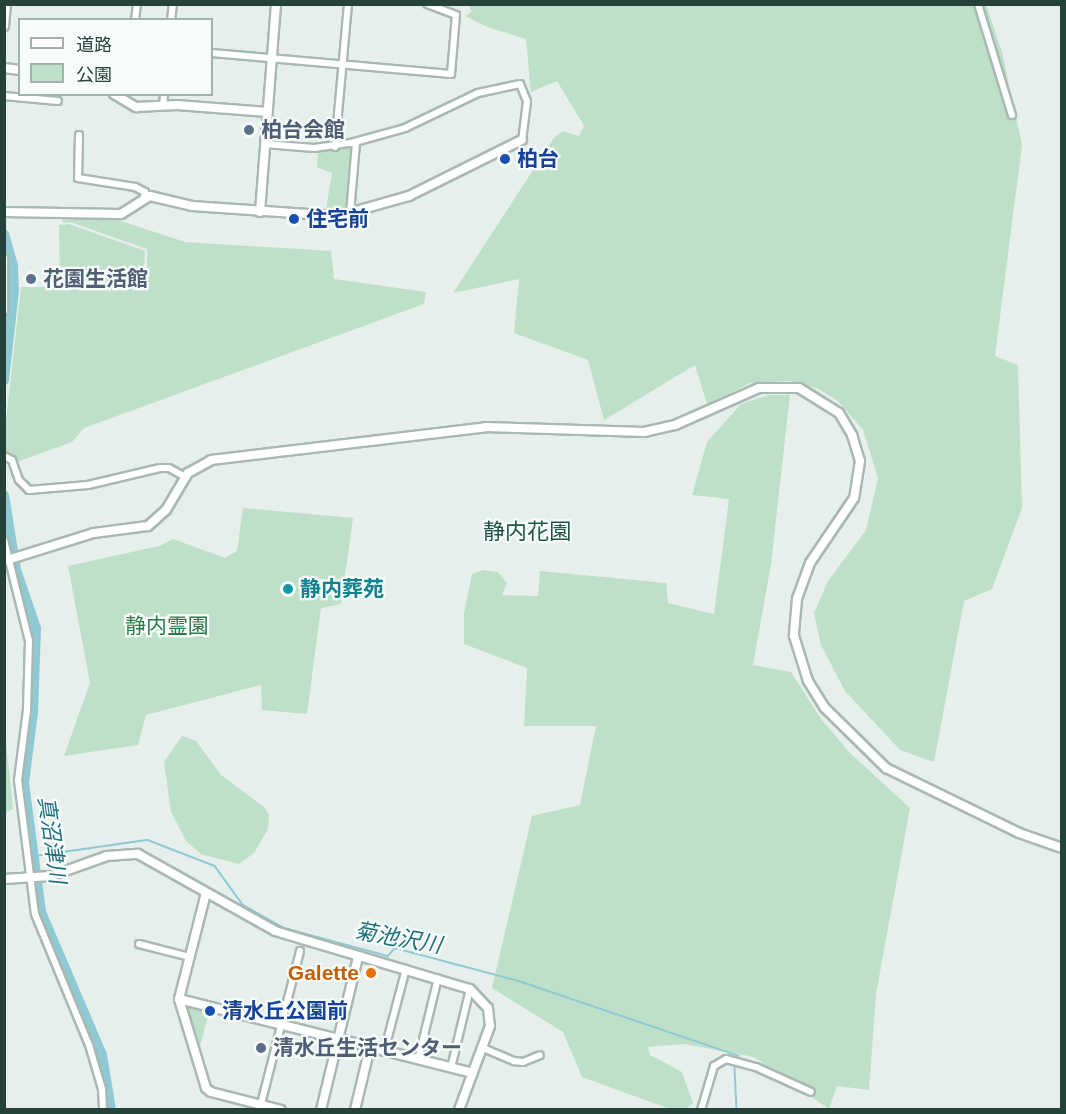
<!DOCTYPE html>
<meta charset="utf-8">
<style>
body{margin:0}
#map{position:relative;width:1066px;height:1114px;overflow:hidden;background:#e6efeb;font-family:Helvetica,"Noto Sans JP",sans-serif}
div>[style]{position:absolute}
.green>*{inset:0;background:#bfe0c8}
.stream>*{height:1.5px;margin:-0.75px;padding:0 0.75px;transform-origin:0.75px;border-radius:0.75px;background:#8ec9d4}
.river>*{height:10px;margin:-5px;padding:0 5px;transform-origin:5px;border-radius:5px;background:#8ec9d4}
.roads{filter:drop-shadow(2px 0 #a8b8b2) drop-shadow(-2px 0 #a8b8b2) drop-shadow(0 2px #a8b8b2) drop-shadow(0 -2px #a8b8b2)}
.street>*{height:6px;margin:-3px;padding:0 3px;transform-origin:3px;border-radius:3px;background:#fff}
.secondary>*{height:8px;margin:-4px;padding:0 4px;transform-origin:4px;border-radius:4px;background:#fff}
.dots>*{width:16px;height:16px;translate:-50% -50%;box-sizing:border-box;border:3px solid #f7fbf9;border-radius:50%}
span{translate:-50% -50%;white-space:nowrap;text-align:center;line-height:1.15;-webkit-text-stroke:4.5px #f7fbf9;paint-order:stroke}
.service-label{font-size:21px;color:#4e5e75;font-weight:700}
.left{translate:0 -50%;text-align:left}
.transit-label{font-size:21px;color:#164399;font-weight:700}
.culture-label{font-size:21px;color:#0d838f;font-weight:700}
.park-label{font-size:21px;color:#2d7a4b}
.food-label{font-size:21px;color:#c56008;font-weight:700}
.right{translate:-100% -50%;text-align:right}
.neighbourhood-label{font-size:22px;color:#1f5548}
.water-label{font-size:22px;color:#1c6f80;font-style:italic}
.frame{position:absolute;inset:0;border:6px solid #24423a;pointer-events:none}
.legend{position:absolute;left:18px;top:18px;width:195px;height:78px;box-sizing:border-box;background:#f7fbf9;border:2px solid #a3b1ad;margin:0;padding:8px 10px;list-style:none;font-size:18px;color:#24423a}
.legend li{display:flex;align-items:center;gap:12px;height:30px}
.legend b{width:30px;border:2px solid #a3b1ad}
</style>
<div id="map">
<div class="green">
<div style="clip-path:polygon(468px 5px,986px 5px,1002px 52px,1022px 145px,995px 356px,1018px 365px,1022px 508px,992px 589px,964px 601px,934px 762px,900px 750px,845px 691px,821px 645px,814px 613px,828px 581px,866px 530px,878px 478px,863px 430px,838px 401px,817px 388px,788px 381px,751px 383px,707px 404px,695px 365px,604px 420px,588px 360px,514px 333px,519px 279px,453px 293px,554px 138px,563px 131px,579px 136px,584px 126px,557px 81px,531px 92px,526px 39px,487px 27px,465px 16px,472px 12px)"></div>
<div style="clip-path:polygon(351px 147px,347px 208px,326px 209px,332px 173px,317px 167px,318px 151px)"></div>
<div style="clip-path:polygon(62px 219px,118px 220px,185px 242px,331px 251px,334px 279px,426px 292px,424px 304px,84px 428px,72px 442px,17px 462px,5px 454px,5px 429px,21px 287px,60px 287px,59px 225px,69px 224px,145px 251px,144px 270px,138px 285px,116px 287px,139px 287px,147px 270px,147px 249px,70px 222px,63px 223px)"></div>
<div style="clip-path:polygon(769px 395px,790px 395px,771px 564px,753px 665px,791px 672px,821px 719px,849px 752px,910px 808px,876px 994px,869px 1090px,837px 1086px,829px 1109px,754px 1057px,684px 1044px,648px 1047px,650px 1055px,682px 1072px,693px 1103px,686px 1109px,670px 1109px,582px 1077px,563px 1032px,492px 988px,532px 816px,580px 805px,596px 726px,524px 726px,527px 668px,464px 644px,464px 613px,472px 574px,483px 570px,498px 572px,507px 583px,502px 595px,538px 596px,540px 571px,666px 583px,668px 603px,714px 614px,729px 499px,692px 495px,707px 442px,741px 404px)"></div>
<div style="clip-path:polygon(243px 508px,353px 518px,341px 604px,321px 608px,307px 714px,262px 710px,261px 685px,146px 715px,138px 745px,64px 756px,90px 683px,68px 566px,159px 546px,173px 539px,225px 558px,237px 551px)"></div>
<div style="clip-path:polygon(4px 723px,13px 809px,5px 813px,4px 813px)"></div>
<div style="clip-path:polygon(182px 736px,196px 741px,221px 775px,264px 807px,269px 815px,268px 829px,254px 853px,239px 864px,201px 854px,186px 841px,171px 812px,164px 762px)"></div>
<div style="clip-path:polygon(189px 1007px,209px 1012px,200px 1046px,187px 1009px)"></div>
</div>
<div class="stream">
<div style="left:35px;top:856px;width:114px;rotate:-8.1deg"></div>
<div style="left:148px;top:840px;width:72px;rotate:21.2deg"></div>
<div style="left:215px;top:866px;width:48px;rotate:54.3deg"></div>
<div style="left:243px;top:905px;width:47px;rotate:29.3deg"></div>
<div style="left:284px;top:928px;width:108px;rotate:15.1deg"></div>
<div style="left:388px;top:956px;width:11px;rotate:-49deg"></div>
<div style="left:395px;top:948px;width:128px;rotate:14.9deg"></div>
<div style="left:519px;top:981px;width:232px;rotate:18.8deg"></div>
<div style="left:735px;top:1068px;width:42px;rotate:87.3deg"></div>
</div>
<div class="river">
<div style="left:4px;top:234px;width:32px;rotate:74deg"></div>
<div style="left:13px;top:265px;width:26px;rotate:88deg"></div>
<div style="left:14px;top:291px;width:90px;rotate:96.4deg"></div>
<div style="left:4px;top:495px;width:76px;rotate:80.9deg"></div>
<div style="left:16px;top:570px;width:61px;rotate:71deg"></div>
<div style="left:36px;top:628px;width:84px;rotate:92deg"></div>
<div style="left:33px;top:712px;width:72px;rotate:97.2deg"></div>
<div style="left:24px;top:783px;width:130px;rotate:82.5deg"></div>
<div style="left:41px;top:912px;width:155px;rotate:66.9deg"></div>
<div style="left:102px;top:1055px;width:56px;rotate:80.7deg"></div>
</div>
<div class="roads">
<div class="street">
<div style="left:978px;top:4px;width:116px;rotate:73deg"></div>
<div style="left:135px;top:20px;width:16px;rotate:-83deg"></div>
<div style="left:171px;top:20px;width:16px;rotate:-83deg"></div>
<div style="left:212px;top:53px;width:240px;rotate:5deg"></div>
<div style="left:451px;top:74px;width:59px;rotate:-85.2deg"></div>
<div style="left:456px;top:15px;width:31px;rotate:-159deg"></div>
<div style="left:4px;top:96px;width:54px;rotate:5.3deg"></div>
<div style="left:163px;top:106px;width:12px;rotate:-85deg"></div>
<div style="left:79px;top:135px;width:43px;rotate:91.3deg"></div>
<div style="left:78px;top:178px;width:58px;rotate:9deg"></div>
<div style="left:135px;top:187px;width:11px;rotate:27deg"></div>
<div style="left:145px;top:192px;width:5px;rotate:101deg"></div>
<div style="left:265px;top:144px;width:49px;rotate:4.7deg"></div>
<div style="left:314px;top:148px;width:37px;rotate:-8deg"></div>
<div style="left:351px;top:143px;width:56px;rotate:-15.5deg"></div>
<div style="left:405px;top:128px;width:81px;rotate:-25.6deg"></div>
<div style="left:478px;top:93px;width:43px;rotate:-12.1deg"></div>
<div style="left:520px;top:84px;width:18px;rotate:68deg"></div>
<div style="left:527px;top:101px;width:39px;rotate:97deg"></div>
<div style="left:335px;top:147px;width:144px;rotate:-84.8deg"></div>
<div style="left:350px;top:214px;width:72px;rotate:-85.2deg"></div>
<div style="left:4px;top:258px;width:53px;rotate:90deg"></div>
<div style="left:4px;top:456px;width:9px;rotate:27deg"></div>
<div style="left:12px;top:460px;width:21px;rotate:71deg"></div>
<div style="left:19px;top:480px;width:14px;rotate:45deg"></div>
<div style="left:29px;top:490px;width:59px;rotate:-4.8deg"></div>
<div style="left:88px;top:485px;width:74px;rotate:-13.3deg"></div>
<div style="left:160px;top:468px;width:9px"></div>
<div style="left:169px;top:468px;width:18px;rotate:29deg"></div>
<div style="left:4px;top:540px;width:104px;rotate:76.1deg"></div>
<div style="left:29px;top:641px;width:69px;rotate:91.7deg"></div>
<div style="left:27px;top:710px;width:71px;rotate:97.3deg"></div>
<div style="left:18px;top:780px;width:135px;rotate:82.8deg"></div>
<div style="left:35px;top:914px;width:142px;rotate:67.6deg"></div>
<div style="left:89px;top:1045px;width:46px;rotate:73.5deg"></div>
<div style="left:102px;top:1089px;width:21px;rotate:87deg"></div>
<div style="left:139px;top:944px;width:53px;rotate:14.3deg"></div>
<div style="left:483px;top:1048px;width:34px;rotate:23deg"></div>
<div style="left:514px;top:1061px;width:9px;rotate:6deg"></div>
<div style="left:523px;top:1062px;width:18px;rotate:-22deg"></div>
<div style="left:384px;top:1052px;width:86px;rotate:-75.2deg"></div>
<div style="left:418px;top:1060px;width:84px;rotate:-76.3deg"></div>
<div style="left:451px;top:1068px;width:81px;rotate:-76.5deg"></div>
<div style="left:261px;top:1104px;width:158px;rotate:-75.7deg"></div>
<div style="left:701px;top:1110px;width:46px;rotate:-73.5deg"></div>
<div style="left:714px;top:1066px;width:14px;rotate:-30deg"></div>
<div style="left:726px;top:1059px;width:31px;rotate:15deg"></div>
<div style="left:756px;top:1067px;width:60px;rotate:24.4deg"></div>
</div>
<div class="secondary">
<div style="left:4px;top:26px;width:22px;rotate:-85deg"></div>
<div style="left:4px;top:68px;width:16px;rotate:7deg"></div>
<div style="left:114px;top:94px;width:26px;rotate:31deg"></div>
<div style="left:136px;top:107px;width:41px;rotate:-2.8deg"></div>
<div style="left:177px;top:105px;width:91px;rotate:4.4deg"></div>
<div style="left:4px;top:212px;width:117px;rotate:1deg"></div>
<div style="left:121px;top:214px;width:34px;rotate:-32deg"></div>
<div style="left:150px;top:196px;width:43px;rotate:13.4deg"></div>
<div style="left:192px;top:206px;width:146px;rotate:3.9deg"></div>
<div style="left:338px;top:216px;width:74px;rotate:-15.7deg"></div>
<div style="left:409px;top:196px;width:126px;rotate:-26.4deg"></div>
<div style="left:260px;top:212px;width:209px;rotate:-85.6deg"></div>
<div style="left:4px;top:561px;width:94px;rotate:-17.3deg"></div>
<div style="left:94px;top:533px;width:54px;rotate:-7.4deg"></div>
<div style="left:148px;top:526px;width:24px;rotate:-42deg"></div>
<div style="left:166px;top:510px;width:43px;rotate:-59.3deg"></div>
<div style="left:188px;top:473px;width:26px;rotate:-29deg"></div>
<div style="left:211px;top:460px;width:277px;rotate:-6.8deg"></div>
<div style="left:486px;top:427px;width:158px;rotate:1.8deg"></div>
<div style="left:644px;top:432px;width:32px;rotate:-13deg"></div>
<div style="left:675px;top:425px;width:92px;rotate:-23.8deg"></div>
<div style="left:759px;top:388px;width:40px"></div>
<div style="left:799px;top:388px;width:47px;rotate:32deg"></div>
<div style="left:839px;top:413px;width:26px;rotate:59deg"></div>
<div style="left:852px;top:435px;width:27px;rotate:73deg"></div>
<div style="left:860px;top:461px;width:37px;rotate:99deg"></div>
<div style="left:854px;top:498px;width:78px;rotate:124.1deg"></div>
<div style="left:810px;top:563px;width:38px;rotate:110deg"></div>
<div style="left:797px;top:599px;width:37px;rotate:95deg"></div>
<div style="left:794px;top:636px;width:47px;rotate:72.7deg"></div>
<div style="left:808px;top:681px;width:32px;rotate:58deg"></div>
<div style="left:825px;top:708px;width:86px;rotate:44.5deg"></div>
<div style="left:886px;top:768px;width:148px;rotate:26deg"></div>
<div style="left:1019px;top:833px;width:46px;rotate:19.2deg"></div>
<div style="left:4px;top:879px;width:47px;rotate:-3.7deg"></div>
<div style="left:51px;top:876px;width:59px;rotate:-19.7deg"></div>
<div style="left:107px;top:856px;width:31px;rotate:-4deg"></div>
<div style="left:138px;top:854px;width:157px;rotate:29.3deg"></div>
<div style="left:275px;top:931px;width:203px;rotate:16.6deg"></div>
<div style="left:470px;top:989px;width:26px;rotate:47deg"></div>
<div style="left:488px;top:1008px;width:18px;rotate:84deg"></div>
<div style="left:490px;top:1026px;width:90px;rotate:110.3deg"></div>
<div style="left:206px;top:893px;width:109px;rotate:104.3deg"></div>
<div style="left:179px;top:999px;width:93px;rotate:73.1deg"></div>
<div style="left:206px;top:1088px;width:6px;rotate:39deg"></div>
<div style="left:211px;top:1092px;width:72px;rotate:14.4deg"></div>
<div style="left:179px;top:999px;width:197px;rotate:14.1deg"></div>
<div style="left:370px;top:1047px;width:65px;rotate:103.4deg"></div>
<div style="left:370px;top:1047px;width:106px;rotate:14.2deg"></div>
<div style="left:321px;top:1110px;width:157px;rotate:-76.4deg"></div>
</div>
</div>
<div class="dots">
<div style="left:249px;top:130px;background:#5c6f8a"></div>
<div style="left:505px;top:159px;background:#1a4fb4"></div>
<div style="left:294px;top:219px;background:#1a4fb4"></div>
<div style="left:31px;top:279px;background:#5c6f8a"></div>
<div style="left:288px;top:589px;background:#0f9aa8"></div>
<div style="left:371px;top:973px;background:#e8710a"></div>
<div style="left:210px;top:1011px;background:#1a4fb4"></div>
<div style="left:261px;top:1048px;background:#5c6f8a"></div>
</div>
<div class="service-label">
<span class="left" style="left:261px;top:130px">柏台会館</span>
<span class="left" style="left:43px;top:279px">花園生活館</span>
<span class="left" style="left:273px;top:1048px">清水丘生活センター</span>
</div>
<div class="transit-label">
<span class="left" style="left:517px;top:159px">柏台</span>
<span class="left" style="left:306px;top:219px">住宅前</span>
<span class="left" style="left:222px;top:1011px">清水丘公園前</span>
</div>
<div class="culture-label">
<span class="left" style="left:300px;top:589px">静内葬苑</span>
</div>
<div class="park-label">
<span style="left:167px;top:626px">静内霊園</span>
</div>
<div class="food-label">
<span class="right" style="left:359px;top:973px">Galette</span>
</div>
<div class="neighbourhood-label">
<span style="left:527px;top:532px">静内花園</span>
</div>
<div class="water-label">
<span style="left:52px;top:840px;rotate:82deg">真沼津川</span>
<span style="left:398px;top:938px;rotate:10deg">菊池沢川</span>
</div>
<div class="frame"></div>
<ul class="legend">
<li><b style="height:8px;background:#fff"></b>道路</li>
<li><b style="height:16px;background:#bfe0c8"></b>公園</li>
</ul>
</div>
